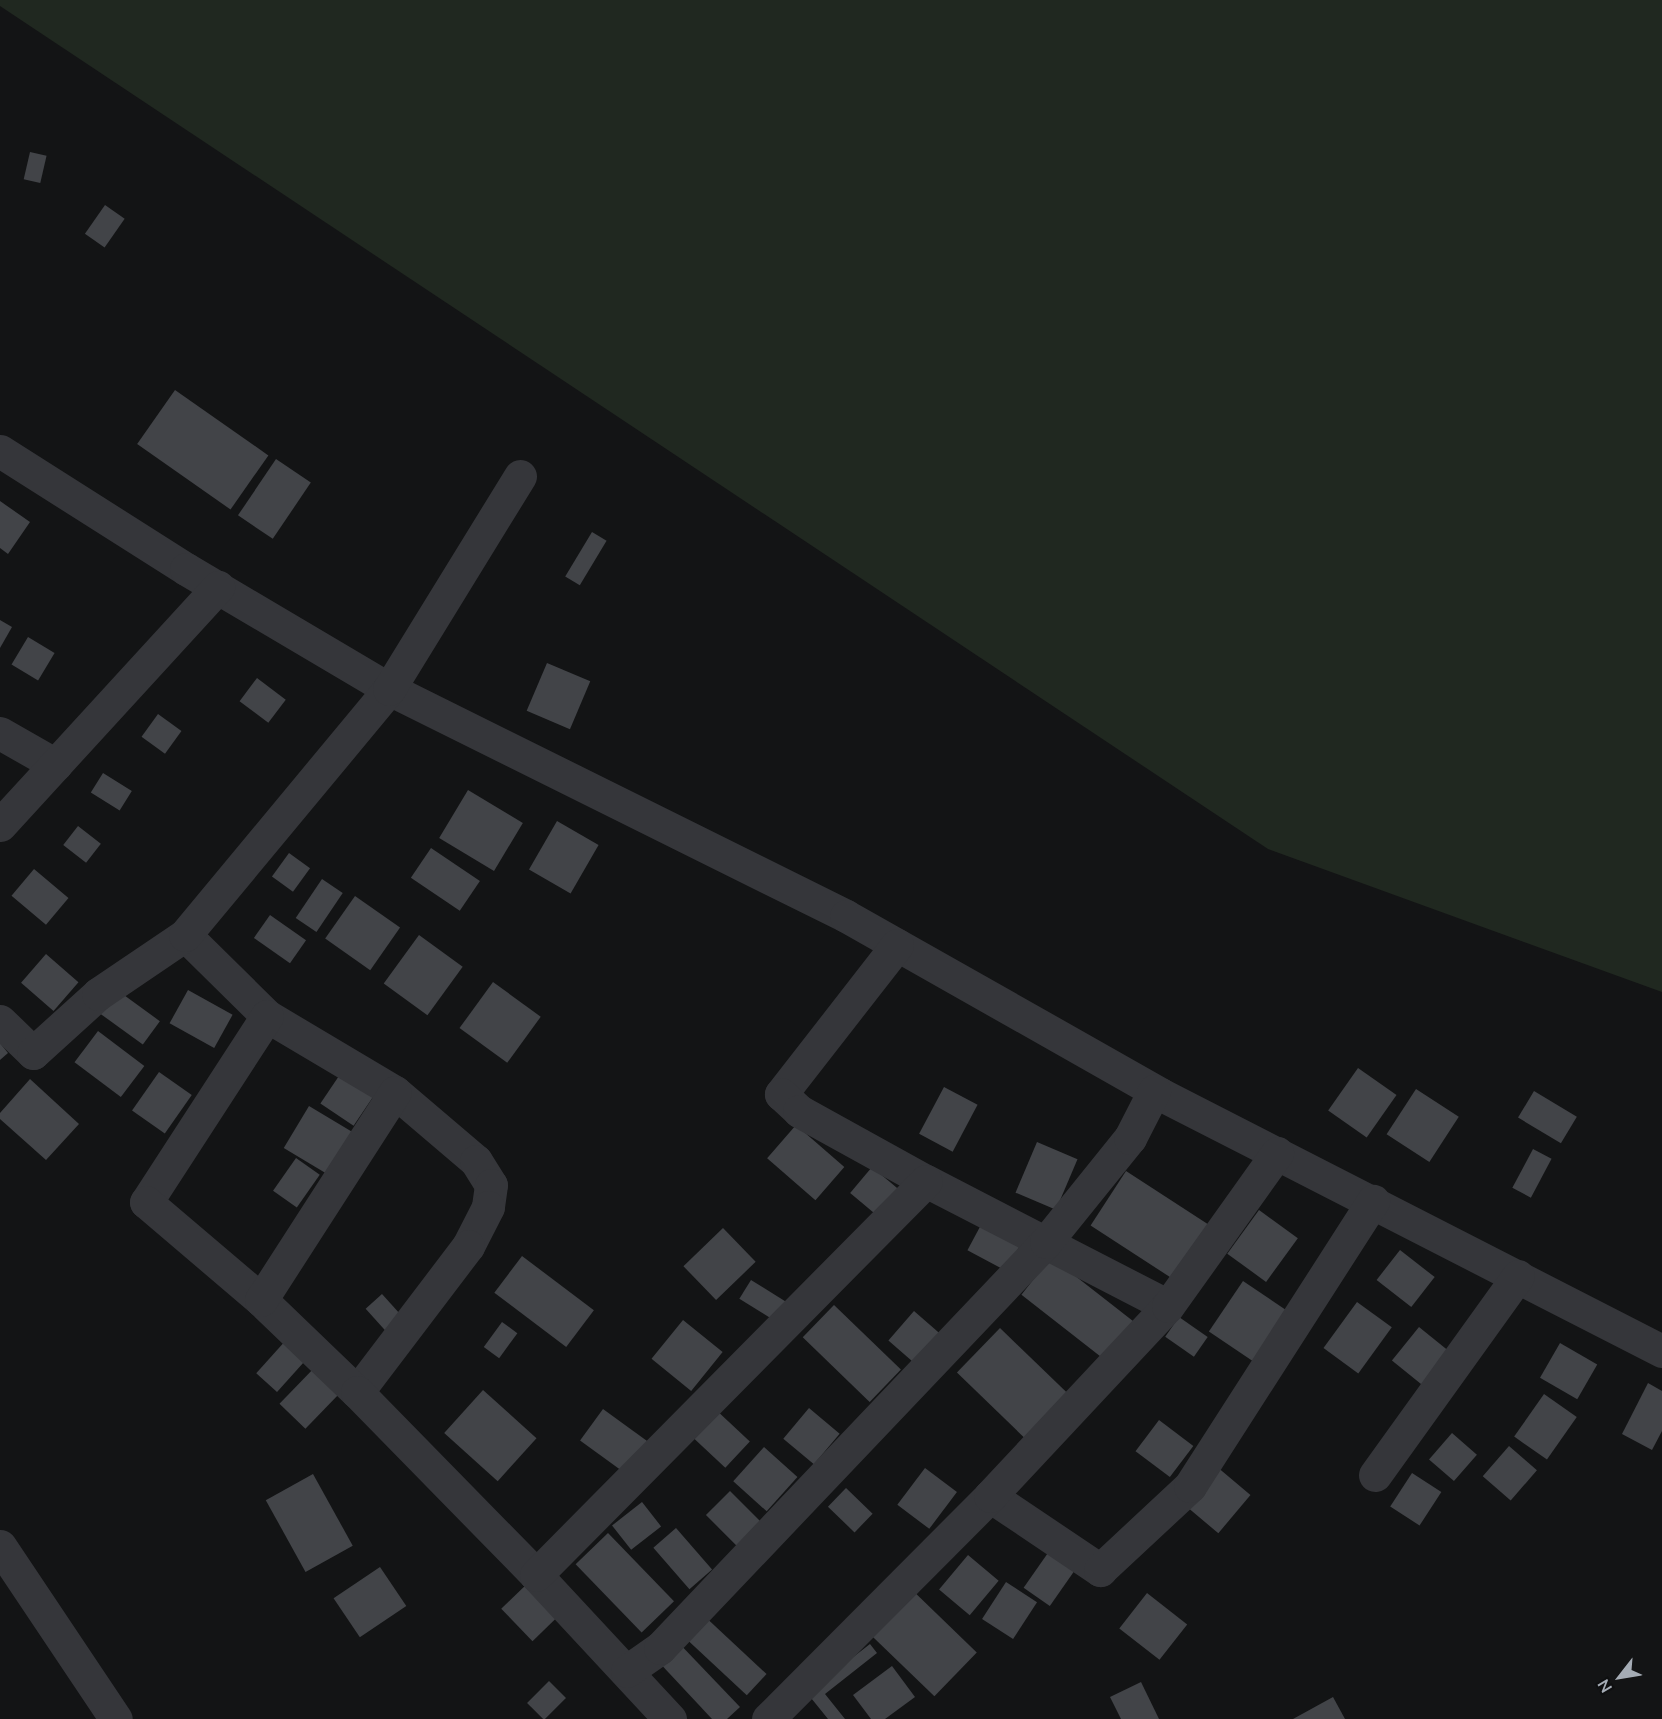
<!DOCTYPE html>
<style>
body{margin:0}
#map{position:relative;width:1662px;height:1719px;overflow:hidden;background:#131415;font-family:Mulish,sans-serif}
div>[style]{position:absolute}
.green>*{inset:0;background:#202820}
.building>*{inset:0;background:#424448;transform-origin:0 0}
.street>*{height:33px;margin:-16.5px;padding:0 16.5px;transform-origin:16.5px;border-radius:16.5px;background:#35363a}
span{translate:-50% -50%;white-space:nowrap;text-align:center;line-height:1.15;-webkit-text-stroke:6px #0e0f10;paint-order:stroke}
.north{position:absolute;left:1590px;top:1647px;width:60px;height:60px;-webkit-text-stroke:4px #0e0f10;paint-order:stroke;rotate:239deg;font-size:16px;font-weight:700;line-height:24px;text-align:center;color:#a5acb5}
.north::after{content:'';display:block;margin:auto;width:21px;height:27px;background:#a5acb5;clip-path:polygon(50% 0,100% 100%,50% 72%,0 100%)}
</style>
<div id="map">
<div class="green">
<div style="clip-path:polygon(0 0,1662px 0,1662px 992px,1268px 849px,0 6px)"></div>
</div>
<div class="building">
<div style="left:30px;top:152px;width:17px;height:28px;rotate:13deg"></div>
<div style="left:105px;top:205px;width:24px;height:35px;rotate:35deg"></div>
<div style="left:175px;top:390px;width:114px;height:66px;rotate:35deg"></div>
<div style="left:276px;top:459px;width:42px;height:68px;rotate:34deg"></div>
<div style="clip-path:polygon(0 501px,30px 522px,8px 554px,0 548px)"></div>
<div style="left:592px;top:532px;width:17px;height:52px;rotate:31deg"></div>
<div style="clip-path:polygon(0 620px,12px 627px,0 648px)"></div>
<div style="left:28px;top:637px;width:31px;height:32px;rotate:31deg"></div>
<div style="left:547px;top:663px;width:47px;height:52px;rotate:23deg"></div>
<div style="left:257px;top:678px;width:36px;height:29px;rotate:37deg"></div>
<div style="left:158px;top:714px;width:29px;height:28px;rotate:36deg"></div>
<div style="left:103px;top:773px;width:34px;height:23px;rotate:32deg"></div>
<div style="left:468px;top:790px;width:64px;height:56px;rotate:31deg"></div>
<div style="left:557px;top:821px;width:48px;height:56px;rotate:30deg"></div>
<div style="left:78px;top:826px;width:29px;height:24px;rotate:38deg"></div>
<div style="left:431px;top:848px;width:59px;height:36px;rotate:34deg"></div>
<div style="left:289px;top:853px;width:26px;height:29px;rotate:36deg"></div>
<div style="left:34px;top:869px;width:45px;height:35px;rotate:40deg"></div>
<div style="left:322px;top:879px;width:25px;height:47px;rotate:34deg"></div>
<div style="left:355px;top:896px;width:55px;height:52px;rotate:35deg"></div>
<div style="left:270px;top:915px;width:44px;height:28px;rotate:35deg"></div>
<div style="left:419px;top:935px;width:54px;height:60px;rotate:36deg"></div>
<div style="left:46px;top:954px;width:43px;height:38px;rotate:41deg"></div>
<div style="left:493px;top:982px;width:59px;height:57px;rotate:36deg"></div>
<div style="left:117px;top:990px;width:53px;height:29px;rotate:36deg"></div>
<div style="left:188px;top:990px;width:51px;height:38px;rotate:29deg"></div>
<div style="left:98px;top:1031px;width:58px;height:39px;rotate:37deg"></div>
<div style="clip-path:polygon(0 1043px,8px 1053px,0 1060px)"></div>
<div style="left:345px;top:1067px;width:40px;height:44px;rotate:34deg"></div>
<div style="left:1358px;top:1068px;width:47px;height:52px;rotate:35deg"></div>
<div style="left:159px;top:1072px;width:40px;height:47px;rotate:35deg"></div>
<div style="clip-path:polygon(30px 1079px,79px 1124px,46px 1160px,0 1119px,0 1113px)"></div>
<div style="left:944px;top:1087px;width:38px;height:53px;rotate:28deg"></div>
<div style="left:1416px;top:1089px;width:51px;height:54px;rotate:33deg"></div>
<div style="left:1534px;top:1091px;width:50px;height:31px;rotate:31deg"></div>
<div style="left:309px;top:1106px;width:55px;height:49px;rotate:31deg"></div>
<div style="left:796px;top:1125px;width:64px;height:44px;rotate:41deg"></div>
<div style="left:1037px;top:1142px;width:44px;height:55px;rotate:23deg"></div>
<div style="left:1533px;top:1149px;width:21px;height:44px;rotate:28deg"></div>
<div style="left:296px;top:1158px;width:29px;height:40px;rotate:35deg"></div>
<div style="left:872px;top:1167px;width:39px;height:34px;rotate:40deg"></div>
<div style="left:1126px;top:1171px;width:101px;height:65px;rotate:33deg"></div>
<div style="left:1259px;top:1210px;width:48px;height:54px;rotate:36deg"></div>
<div style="left:982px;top:1223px;width:44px;height:31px;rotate:28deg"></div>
<div style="left:723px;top:1228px;width:47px;height:55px;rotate:46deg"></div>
<div style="left:1400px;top:1250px;width:44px;height:38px;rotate:38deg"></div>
<div style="left:522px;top:1256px;width:90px;height:46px;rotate:37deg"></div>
<div style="left:1051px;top:1257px;width:106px;height:48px;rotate:38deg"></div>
<div style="left:751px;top:1280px;width:45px;height:22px;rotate:32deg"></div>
<div style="left:1243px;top:1281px;width:59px;height:61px;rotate:34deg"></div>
<div style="left:382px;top:1294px;width:31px;height:22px;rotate:48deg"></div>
<div style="left:1357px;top:1302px;width:43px;height:57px;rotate:36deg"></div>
<div style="left:834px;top:1305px;width:93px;height:45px;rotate:44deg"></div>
<div style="left:914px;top:1311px;width:43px;height:39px;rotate:41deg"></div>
<div style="left:1179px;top:1317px;width:35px;height:24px;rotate:35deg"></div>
<div style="left:683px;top:1320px;width:51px;height:50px;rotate:39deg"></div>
<div style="left:502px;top:1322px;width:19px;height:31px;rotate:36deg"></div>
<div style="left:1419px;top:1327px;width:43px;height:43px;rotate:39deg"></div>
<div style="left:1000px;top:1328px;width:103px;height:62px;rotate:44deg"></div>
<div style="left:287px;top:1339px;width:28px;height:46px;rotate:42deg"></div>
<div style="left:1560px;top:1343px;width:43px;height:40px;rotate:30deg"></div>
<div style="left:317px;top:1365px;width:36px;height:54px;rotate:44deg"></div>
<div style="clip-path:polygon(1648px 1383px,1662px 1391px,1662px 1431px,1652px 1450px,1622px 1434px)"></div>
<div style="left:483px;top:1390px;width:72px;height:58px;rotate:42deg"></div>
<div style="left:1544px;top:1394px;width:40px;height:52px;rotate:35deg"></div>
<div style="left:714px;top:1408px;width:49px;height:36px;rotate:43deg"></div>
<div style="left:809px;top:1408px;width:40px;height:40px;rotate:40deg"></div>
<div style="left:603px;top:1409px;width:57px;height:39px;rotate:36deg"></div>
<div style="left:1159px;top:1420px;width:43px;height:39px;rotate:37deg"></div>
<div style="left:1452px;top:1433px;width:33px;height:35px;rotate:41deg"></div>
<div style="left:1509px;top:1446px;width:37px;height:40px;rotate:41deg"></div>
<div style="left:764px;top:1447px;width:45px;height:46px;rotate:42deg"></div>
<div style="left:1216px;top:1466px;width:45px;height:50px;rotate:40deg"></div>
<div style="left:925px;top:1468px;width:40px;height:46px;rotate:37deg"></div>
<div style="left:1412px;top:1473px;width:35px;height:40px;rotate:33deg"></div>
<div style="left:313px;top:1474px;width:82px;height:54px;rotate:61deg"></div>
<div style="left:846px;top:1488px;width:37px;height:26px;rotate:44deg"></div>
<div style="left:730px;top:1491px;width:49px;height:34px;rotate:45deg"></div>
<div style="left:642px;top:1502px;width:31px;height:38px;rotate:52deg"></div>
<div style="left:676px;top:1528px;width:55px;height:30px;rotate:49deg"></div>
<div style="left:608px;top:1533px;width:95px;height:45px;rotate:46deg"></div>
<div style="left:1050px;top:1550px;width:32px;height:46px;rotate:35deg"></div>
<div style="left:968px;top:1555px;width:40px;height:45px;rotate:40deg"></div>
<div style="left:380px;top:1567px;width:47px;height:56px;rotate:56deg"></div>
<div style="left:530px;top:1581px;width:45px;height:40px;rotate:46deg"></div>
<div style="left:1006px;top:1582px;width:37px;height:44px;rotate:33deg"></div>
<div style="left:907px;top:1585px;width:97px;height:61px;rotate:44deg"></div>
<div style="left:1147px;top:1593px;width:51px;height:45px;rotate:38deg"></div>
<div style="left:700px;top:1612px;width:91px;height:29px;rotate:43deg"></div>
<div style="clip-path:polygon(675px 1639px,740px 1707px,727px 1719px,712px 1719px,655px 1658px)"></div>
<div style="clip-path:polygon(870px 1644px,877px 1653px,825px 1694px,845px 1719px,828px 1719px,807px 1693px)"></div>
<div style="clip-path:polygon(892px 1666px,915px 1697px,885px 1719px,871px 1719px,853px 1695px)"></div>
<div style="left:549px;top:1681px;width:24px;height:31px;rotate:45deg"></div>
<div style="clip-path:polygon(1141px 1682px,1159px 1719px,1121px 1719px,1110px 1697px)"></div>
<div style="clip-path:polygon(1333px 1697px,1345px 1719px,1293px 1719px)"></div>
</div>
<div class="street">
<div style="left:0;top:451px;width:220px;rotate:32.4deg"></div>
<div style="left:186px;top:569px;width:236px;rotate:30.6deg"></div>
<div style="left:389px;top:689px;width:510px;rotate:26.41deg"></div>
<div style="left:846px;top:916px;width:361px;rotate:29.5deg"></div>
<div style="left:1160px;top:1094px;width:564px;rotate:27.11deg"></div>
<div style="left:0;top:733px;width:64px;rotate:29.7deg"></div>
<div style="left:0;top:825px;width:323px;rotate:-47.5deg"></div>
<div style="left:185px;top:935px;width:115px;rotate:44.6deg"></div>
<div style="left:267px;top:1016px;width:149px;rotate:30.7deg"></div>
<div style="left:395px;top:1092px;width:106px;rotate:40.4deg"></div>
<div style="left:476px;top:1161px;width:28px;rotate:58deg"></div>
<div style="left:491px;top:1185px;width:22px;rotate:98deg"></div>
<div style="left:488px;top:1207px;width:44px;rotate:117.1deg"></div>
<div style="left:468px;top:1246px;width:183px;rotate:127.2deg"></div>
<div style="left:897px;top:945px;width:189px;rotate:127.9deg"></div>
<div style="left:781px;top:1094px;width:25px;rotate:43deg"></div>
<div style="left:799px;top:1111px;width:145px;rotate:28.9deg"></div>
<div style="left:926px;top:1181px;width:272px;rotate:27.3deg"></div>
<div style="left:267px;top:1016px;width:222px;rotate:123deg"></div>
<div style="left:146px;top:1202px;width:151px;rotate:40.4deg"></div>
<div style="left:261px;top:1300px;width:133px;rotate:43.8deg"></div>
<div style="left:357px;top:1392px;width:256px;rotate:45.6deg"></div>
<div style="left:536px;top:1575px;width:197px;rotate:47.1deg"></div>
<div style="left:0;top:1021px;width:46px;rotate:44.1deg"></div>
<div style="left:33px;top:1053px;width:88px;rotate:-42.2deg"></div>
<div style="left:98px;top:994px;width:105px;rotate:-34.1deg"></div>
<div style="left:185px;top:935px;width:320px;rotate:-50.3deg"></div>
<div style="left:389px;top:689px;width:250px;rotate:-58.4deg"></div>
<div style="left:261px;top:1300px;width:247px;rotate:-57.2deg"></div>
<div style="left:1375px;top:1475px;width:245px;rotate:-54.3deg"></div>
<div style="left:990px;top:1496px;width:133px;rotate:33.9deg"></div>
<div style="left:1100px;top:1570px;width:123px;rotate:-43deg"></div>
<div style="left:1190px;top:1486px;width:339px;rotate:-57.3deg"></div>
<div style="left:0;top:1546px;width:208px;rotate:56.2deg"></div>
<div style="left:536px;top:1575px;width:554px;rotate:-45.29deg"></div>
<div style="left:627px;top:1671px;width:40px;rotate:-34.9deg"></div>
<div style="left:660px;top:1648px;width:560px;rotate:-46.45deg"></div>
<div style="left:1046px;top:1242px;width:134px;rotate:-51.1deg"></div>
<div style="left:1130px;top:1138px;width:53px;rotate:-62.9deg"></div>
<div style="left:768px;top:1719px;width:315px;rotate:-45.1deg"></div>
<div style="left:990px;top:1496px;width:260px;rotate:-46.9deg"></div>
<div style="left:1168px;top:1306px;width:188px;rotate:-54.5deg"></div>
</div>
<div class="north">N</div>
</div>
